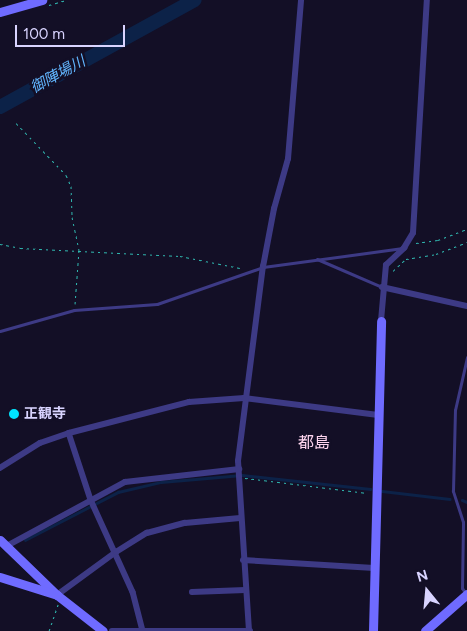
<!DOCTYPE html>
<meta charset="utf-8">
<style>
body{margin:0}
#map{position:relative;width:467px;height:631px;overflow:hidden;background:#130f26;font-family:Figtree,"Noto Sans JP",sans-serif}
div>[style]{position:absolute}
.stream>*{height:2.5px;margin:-1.25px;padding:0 1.25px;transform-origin:1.25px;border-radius:1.25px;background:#0c2248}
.river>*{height:14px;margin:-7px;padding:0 7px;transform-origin:7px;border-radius:7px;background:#0c2248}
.path>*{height:1px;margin-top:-0.5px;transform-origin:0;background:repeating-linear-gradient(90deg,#2fb8b0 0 2.5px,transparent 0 6.5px)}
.lane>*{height:3px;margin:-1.5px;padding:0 1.5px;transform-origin:1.5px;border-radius:1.5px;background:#3d3a85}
.street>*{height:5.5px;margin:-2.75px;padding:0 2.75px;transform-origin:2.75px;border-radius:2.75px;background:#3d3a85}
.secondary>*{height:9px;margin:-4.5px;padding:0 4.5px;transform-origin:4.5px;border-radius:4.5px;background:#6f6bff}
.dots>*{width:14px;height:14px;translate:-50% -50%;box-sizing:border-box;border:2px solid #130f26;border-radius:50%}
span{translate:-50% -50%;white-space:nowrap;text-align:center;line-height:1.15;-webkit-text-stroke:5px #130f26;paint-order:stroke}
.poi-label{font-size:14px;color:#d9d4ff;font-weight:700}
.left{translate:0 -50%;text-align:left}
.water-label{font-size:15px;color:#62b6ff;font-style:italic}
.quarter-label{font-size:16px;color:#ffd6f0}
.north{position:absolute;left:402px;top:566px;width:50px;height:50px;-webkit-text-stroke:4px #130f26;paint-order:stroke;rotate:343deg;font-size:14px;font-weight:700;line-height:20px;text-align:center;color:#d9d4ff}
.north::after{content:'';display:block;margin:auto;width:18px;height:22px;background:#d9d4ff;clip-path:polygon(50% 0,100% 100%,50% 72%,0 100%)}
.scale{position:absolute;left:15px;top:25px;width:110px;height:22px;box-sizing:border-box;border:2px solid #d9d4ff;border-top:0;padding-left:6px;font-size:15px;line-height:18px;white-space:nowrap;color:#d9d4ff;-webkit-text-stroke:4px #130f26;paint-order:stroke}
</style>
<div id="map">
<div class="stream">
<div style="left:382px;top:491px;width:68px;rotate:6.7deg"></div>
<div style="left:462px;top:500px;width:5px;rotate:22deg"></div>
<div style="left:25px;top:540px;width:105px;rotate:-27.3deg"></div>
<div style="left:118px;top:492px;width:44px;rotate:-13.1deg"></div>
<div style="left:161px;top:482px;width:81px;rotate:-4.9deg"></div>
<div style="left:242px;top:475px;width:129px;rotate:6.2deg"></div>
</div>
<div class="river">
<div style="left:0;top:107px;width:222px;rotate:-28.8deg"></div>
</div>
<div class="path">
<div style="left:49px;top:5px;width:18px;rotate:-16deg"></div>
<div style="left:16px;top:123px;width:72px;rotate:46.1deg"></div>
<div style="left:66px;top:175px;width:12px;rotate:66deg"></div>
<div style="left:71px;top:186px;width:31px;rotate:88deg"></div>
<div style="left:72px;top:217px;width:34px;rotate:78deg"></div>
<div style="left:79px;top:250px;width:54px;rotate:94.2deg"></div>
<div style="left:416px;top:243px;width:22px;rotate:-8deg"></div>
<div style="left:438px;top:240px;width:31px;rotate:-21deg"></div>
<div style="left:0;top:244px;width:20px;rotate:11deg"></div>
<div style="left:20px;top:248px;width:160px;rotate:2.9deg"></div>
<div style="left:180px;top:256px;width:61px;rotate:11.3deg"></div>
<div style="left:393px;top:271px;width:18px;rotate:-43deg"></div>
<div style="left:406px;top:259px;width:30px;rotate:-9deg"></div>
<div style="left:436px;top:254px;width:33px;rotate:-21deg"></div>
<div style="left:245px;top:478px;width:123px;rotate:7deg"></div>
<div style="left:49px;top:631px;width:28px;rotate:-71deg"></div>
</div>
<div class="lane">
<div style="left:317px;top:259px;width:71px;rotate:23.3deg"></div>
<div style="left:0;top:331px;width:77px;rotate:-15.8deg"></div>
<div style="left:74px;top:310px;width:83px;rotate:-4.1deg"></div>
<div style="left:157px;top:304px;width:112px;rotate:-19.2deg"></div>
<div style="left:263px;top:267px;width:141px;rotate:-7.7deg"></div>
<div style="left:466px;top:594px;width:7px;rotate:-124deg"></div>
<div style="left:462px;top:588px;width:66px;rotate:-89.1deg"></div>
<div style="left:463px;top:522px;width:33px;rotate:-108deg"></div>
<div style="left:453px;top:491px;width:81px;rotate:-88.6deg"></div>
<div style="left:455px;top:410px;width:54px;rotate:-77.2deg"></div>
</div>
<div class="street">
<div style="left:382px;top:287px;width:87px;rotate:12.6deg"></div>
<div style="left:381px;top:321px;width:56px;rotate:-84.9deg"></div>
<div style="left:386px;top:265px;width:25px;rotate:-43deg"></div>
<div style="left:404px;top:248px;width:17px;rotate:-59deg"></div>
<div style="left:413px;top:233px;width:233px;rotate:-86.6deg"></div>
<div style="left:69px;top:433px;width:71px;rotate:71.8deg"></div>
<div style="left:91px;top:500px;width:101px;rotate:65.5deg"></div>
<div style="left:133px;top:592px;width:40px;rotate:75.6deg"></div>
<div style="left:0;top:468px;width:47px;rotate:-32deg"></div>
<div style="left:40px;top:443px;width:31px;rotate:-19deg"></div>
<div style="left:69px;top:433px;width:124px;rotate:-14.5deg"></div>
<div style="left:189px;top:402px;width:55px;rotate:-4.2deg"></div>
<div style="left:244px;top:398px;width:135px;rotate:7.2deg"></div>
<div style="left:7px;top:546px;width:134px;rotate:-28.5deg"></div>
<div style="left:125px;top:482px;width:115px;rotate:-6.5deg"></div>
<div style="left:243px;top:560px;width:131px;rotate:3.5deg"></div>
<div style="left:192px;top:592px;width:53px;rotate:-2.2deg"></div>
<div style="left:57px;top:595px;width:73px;rotate:-36.1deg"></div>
<div style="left:116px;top:552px;width:36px;rotate:-32deg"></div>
<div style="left:147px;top:533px;width:39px;rotate:-15deg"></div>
<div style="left:185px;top:523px;width:55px;rotate:-5.2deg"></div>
<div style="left:112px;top:631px;width:138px"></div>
<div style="left:249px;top:631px;width:170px;rotate:-93.7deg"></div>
<div style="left:238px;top:461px;width:196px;rotate:-82.7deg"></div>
<div style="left:263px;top:267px;width:59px;rotate:-79.3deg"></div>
<div style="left:274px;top:209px;width:52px;rotate:-74.4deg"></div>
<div style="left:288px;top:159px;width:160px;rotate:-85.3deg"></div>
</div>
<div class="secondary">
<div style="left:0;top:12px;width:44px;rotate:-15.9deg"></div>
<div style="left:0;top:540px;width:79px;rotate:44deg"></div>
<div style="left:57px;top:595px;width:58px;rotate:38deg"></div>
<div style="left:0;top:577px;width:60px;rotate:17.5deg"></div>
<div style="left:373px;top:631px;width:310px;rotate:-88.5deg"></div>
<div style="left:425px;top:631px;width:56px;rotate:-41.4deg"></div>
</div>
<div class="dots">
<div style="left:14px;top:414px;background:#00e5ff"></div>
</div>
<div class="poi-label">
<span class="left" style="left:24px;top:414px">正観寺</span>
</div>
<div class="water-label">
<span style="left:58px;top:75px;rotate:-29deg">御陣場川</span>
</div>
<div class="quarter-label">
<span style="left:314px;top:443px">都島</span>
</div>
<div class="north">N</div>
<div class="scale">100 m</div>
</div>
